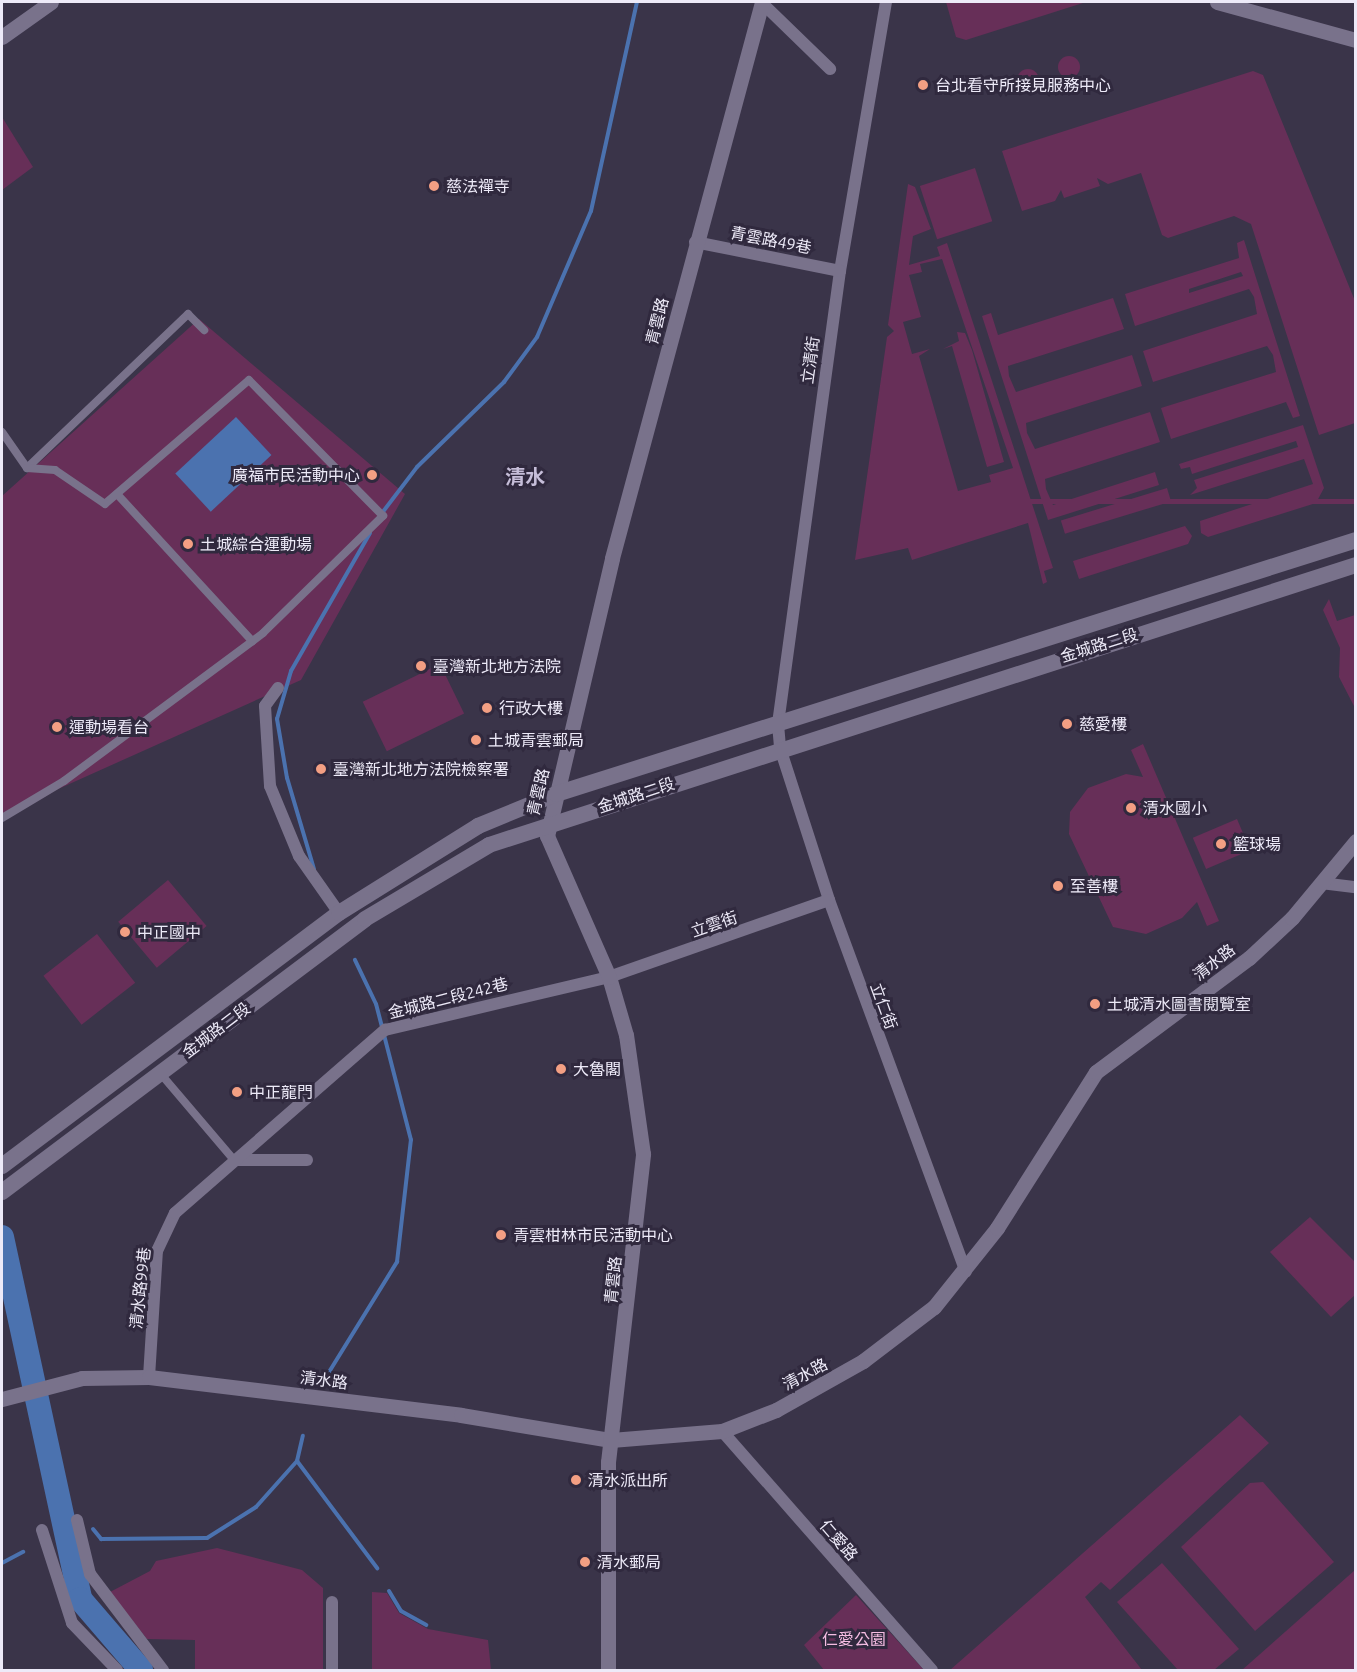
<!DOCTYPE html>
<meta charset="utf-8">
<style>
body{margin:0}
#map{position:relative;width:1357px;height:1672px;overflow:hidden;background:#3a3449;font-family:Ubuntu,"Noto Sans TC",sans-serif}
div>[style]{position:absolute}
.green>*{inset:0;background:#672f58;transform-origin:0 0}
.round{border-radius:50%}
.water>*{inset:0;background:#4b72af;transform-origin:0 0}
.stream>*{height:4px;margin:-2px;padding:0 2px;transform-origin:2px;border-radius:2px;background:#4b72af}
.river>*{height:24px;margin:-12px;padding:0 12px;transform-origin:12px;border-radius:12px;background:#4b72af}
.pedestrian>*{height:8px;margin:-4px;padding:0 4px;transform-origin:4px;border-radius:4px;background:#79728b}
.minor>*{height:12px;margin:-6px;padding:0 6px;transform-origin:6px;border-radius:6px;background:#79728b}
.tertiary>*{height:15px;margin:-7.5px;padding:0 7.5px;transform-origin:7.5px;border-radius:7.5px;background:#79728b}
.secondary>*{height:16px;margin:-8px;padding:0 8px;transform-origin:8px;border-radius:8px;background:#79728b}
.dots>*{width:16px;height:16px;translate:-50% -50%;box-sizing:border-box;border:3px solid #30293e;border-radius:50%}
span{translate:-50% -50%;white-space:nowrap;text-align:center;line-height:1.15;-webkit-text-stroke:6px #30293e;paint-order:stroke}
.poi-label{font-size:16px;color:#edeaf8}
.left{translate:0 -50%;text-align:left}
.right{translate:-100% -50%;text-align:right}
.street-label{font-size:16px;color:#edeaf8}
.park-label{font-size:16px;color:#f5bce2}
.quarter-label{font-size:20px;color:#c6bed9;font-weight:700}
.frame{position:absolute;inset:0;border:3px solid #edeaf8;pointer-events:none}
</style>
<div id="map">
<div class="green">
<div style="clip-path:polygon(946px 2px,1086px 2px,966px 40px,956px 37px)"></div>
<div class="round" style="left:1058px;top:56px;width:22px;height:22px"></div>
<div class="round" style="left:1017px;top:69px;width:22px;height:22px"></div>
<div style="clip-path:polygon(1253px 71px,1263px 75px,1355px 301px,1355px 423px,1319px 435px,1251px 224px,1234px 216px,1168px 238px,1162px 235px,1141px 173px,1108px 184px,1097px 178px,1100px 186px,1064px 198px,1061px 190px,1055px 201px,1022px 211px,1002px 151px)"></div>
<div style="clip-path:polygon(2px 117px,33px 167px,2px 190px)"></div>
<div style="left:975px;top:168px;width:56px;height:58px;rotate:72deg"></div>
<div style="clip-path:polygon(evenodd,908px 184px,915px 187px,931px 229px,913px 236px,909px 265px,940px 256px,937px 247px,947px 243px,1053px 568px,1044px 571px,1047px 582px,1043px 584px,1028px 523px,912px 560px,908px 548px,855px 560px,887px 337px,894px 331px,888px 325px,908px 184px,942px 259px,1013px 468px,989px 475px,991px 482px,958px 491px,919px 356px,930px 349px,912px 354px,903px 322px,921px 317px,909px 275px,922px 272px,920px 264px,942px 259px)"></div>
<div style="clip-path:polygon(evenodd,1244px 240px,1300px 416px,1293px 418px,1286px 402px,1171px 439px,1161px 408px,1276px 372px,1273px 355px,1267px 346px,1153px 382px,1143px 351px,1257px 314px,1254px 297px,1249px 289px,1135px 326px,1125px 294px,1239px 258px,1237px 243px,1244px 240px,1241px 272px,1243px 276px,1189px 293px,1189px 289px,1241px 272px)"></div>
<div style="clip-path:polygon(1113px 298px,1124px 329px,1008px 366px,1009px 376px,1016px 392px,1132px 355px,1142px 386px,1026px 423px,1027px 433px,1035px 449px,1150px 412px,1160px 442px,1045px 479px,1046px 489px,1053px 505px,1155px 472px,1159px 485px,1048px 520px,982px 316px,991px 313px,998px 335px)"></div>
<div style="clip-path:polygon(199px 319px,405px 494px,301px 680px,56px 790px,2px 822px,2px 496px)"></div>
<div style="clip-path:polygon(957px 332px,965px 333px,972px 350px,1004px 462px,987px 467px,952px 346px,943px 349px,959px 341px)"></div>
<div style="clip-path:polygon(1303px 425px,1324px 488px,1316px 503px,1208px 537px,1201px 533px,1200px 521px,1313px 484px,1304px 459px,1190px 495px,1197px 488px,1194px 480px,1298px 447px,1296px 441px,1192px 474px,1190px 467px,1181px 469px,1179px 464px)"></div>
<div style="left:1167px;top:488px;width:14px;height:111px;rotate:73deg"></div>
<div style="left:1355px;top:499px;width:5px;height:485px;rotate:90deg"></div>
<div style="clip-path:polygon(1185px 526px,1192px 536px,1188px 544px,1079px 579px,1073px 561px)"></div>
<div style="clip-path:polygon(1329px 599px,1337px 621px,1355px 615px,1355px 708px,1339px 677px,1340px 648px,1323px 610px)"></div>
<div style="left:440px;top:664px;width:55px;height:86px;rotate:64deg"></div>
<div style="clip-path:polygon(1143px 744px,1219px 921px,1207px 926px,1197px 902px,1182px 918px,1146px 934px,1113px 927px,1069px 834px,1070px 812px,1088px 788px,1126px 774px,1143px 777px,1131px 750px)"></div>
<div style="left:1237px;top:819px;width:34px;height:48px;rotate:67deg"></div>
<div style="left:168px;top:880px;width:60px;height:65px;rotate:50deg"></div>
<div style="left:97px;top:934px;width:62px;height:68px;rotate:52deg"></div>
<div style="clip-path:polygon(1310px 1217px,1355px 1262px,1355px 1295px,1331px 1317px,1270px 1252px)"></div>
<div style="clip-path:polygon(1240px 1415px,1269px 1443px,1110px 1590px,1101px 1582px,1085px 1597px,1142px 1670px,950px 1670px)"></div>
<div style="clip-path:polygon(1263px 1482px,1334px 1562px,1255px 1631px,1181px 1547px,1250px 1483px)"></div>
<div style="clip-path:polygon(217px 1548px,302px 1570px,323px 1588px,323px 1670px,195px 1670px,195px 1640px,147px 1639px,110px 1592px,150px 1571px,156px 1561px)"></div>
<div style="clip-path:polygon(1162px 1563px,1239px 1649px,1214px 1670px,1178px 1670px,1117px 1602px)"></div>
<div style="clip-path:polygon(1355px 1570px,1355px 1670px,1242px 1670px)"></div>
<div style="clip-path:polygon(372px 1592px,387px 1593px,399px 1613px,428px 1629px,488px 1640px,491px 1670px,372px 1670px)"></div>
<div style="clip-path:polygon(856px 1595px,924px 1670px,824px 1670px,804px 1645px)"></div>
</div>
<div class="water">
<div style="left:236px;top:417px;width:52px;height:83px;rotate:47deg"></div>
</div>
<div class="stream">
<div style="left:382px;top:513px;width:58px;rotate:-52.7deg"></div>
<div style="left:417px;top:467px;width:122px;rotate:-44.3deg"></div>
<div style="left:504px;top:382px;width:56px;rotate:-53.7deg"></div>
<div style="left:537px;top:337px;width:137px;rotate:-66.8deg"></div>
<div style="left:591px;top:211px;width:214px;rotate:-77.6deg"></div>
<div style="left:314px;top:869px;width:95px;rotate:-106.5deg"></div>
<div style="left:287px;top:778px;width:60px;rotate:-99.6deg"></div>
<div style="left:277px;top:719px;width:50px;rotate:-73.7deg"></div>
<div style="left:291px;top:671px;width:159px;rotate:-60.2deg"></div>
<div style="left:321px;top:1385px;width:145px;rotate:-58.3deg"></div>
<div style="left:397px;top:1262px;width:123px;rotate:-83.5deg"></div>
<div style="left:411px;top:1140px;width:140px;rotate:-104.4deg"></div>
<div style="left:376px;top:1004px;width:49px;rotate:-115.5deg"></div>
<div style="left:297px;top:1461px;width:134px;rotate:53.2deg"></div>
<div style="left:93px;top:1529px;width:13px;rotate:51deg"></div>
<div style="left:101px;top:1539px;width:106px;rotate:-0.5deg"></div>
<div style="left:207px;top:1538px;width:58px;rotate:-32.3deg"></div>
<div style="left:256px;top:1507px;width:62px;rotate:-48.3deg"></div>
<div style="left:297px;top:1461px;width:26px;rotate:-77deg"></div>
<div style="left:2px;top:1563px;width:24px;rotate:-28deg"></div>
<div style="left:389px;top:1591px;width:23px;rotate:59deg"></div>
<div style="left:401px;top:1611px;width:29px;rotate:29deg"></div>
</div>
<div class="river">
<div style="left:2px;top:1237px;width:370px;rotate:77.8deg"></div>
<div style="left:80px;top:1599px;width:94px;rotate:49.3deg"></div>
</div>
<div class="pedestrian">
<div style="left:2px;top:432px;width:44px;rotate:55.2deg"></div>
<div style="left:27px;top:468px;width:223px;rotate:-43.7deg"></div>
<div style="left:188px;top:314px;width:23px;rotate:45deg"></div>
<div style="left:117px;top:494px;width:200px;rotate:47.4deg"></div>
<div style="left:2px;top:818px;width:72px;rotate:-30.8deg"></div>
<div style="left:64px;top:781px;width:248px;rotate:-36.6deg"></div>
<div style="left:263px;top:633px;width:168px;rotate:-44.3deg"></div>
<div style="left:383px;top:516px;width:191px;rotate:-134.6deg"></div>
<div style="left:249px;top:380px;width:190px;rotate:139.3deg"></div>
<div style="left:105px;top:504px;width:60px;rotate:-145.8deg"></div>
<div style="left:55px;top:470px;width:28px;rotate:-176deg"></div>
<div style="left:160px;top:1073px;width:114px;rotate:49.6deg"></div>
</div>
<div class="minor">
<div style="left:886px;top:2px;width:273px;rotate:99.7deg"></div>
<div style="left:840px;top:271px;width:457px;rotate:97.8deg"></div>
<div style="left:778px;top:724px;width:24px;rotate:85deg"></div>
<div style="left:780px;top:748px;width:160px;rotate:72.1deg"></div>
<div style="left:829px;top:900px;width:396px;rotate:69.8deg"></div>
<div style="left:762px;top:3px;width:95px;rotate:44.1deg"></div>
<div style="left:695px;top:242px;width:148px;rotate:11.3deg"></div>
<div style="left:278px;top:688px;width:22px;rotate:126deg"></div>
<div style="left:265px;top:706px;width:80px;rotate:86.4deg"></div>
<div style="left:270px;top:786px;width:76px;rotate:67.5deg"></div>
<div style="left:299px;top:856px;width:70px;rotate:54.9deg"></div>
<div style="left:1321px;top:883px;width:35px;rotate:7deg"></div>
<div style="left:234px;top:1160px;width:73px"></div>
<div style="left:149px;top:1377px;width:126px;rotate:-86.4deg"></div>
<div style="left:157px;top:1251px;width:42px;rotate:-64.7deg"></div>
<div style="left:175px;top:1213px;width:279px;rotate:-41.1deg"></div>
<div style="left:385px;top:1030px;width:230px;rotate:-13.3deg"></div>
<div style="left:609px;top:977px;width:233px;rotate:-19.3deg"></div>
<div style="left:722px;top:1431px;width:318px;rotate:48.7deg"></div>
<div style="left:77px;top:1520px;width:56px;rotate:76.5deg"></div>
<div style="left:90px;top:1574px;width:121px;rotate:52.8deg"></div>
<div style="left:42px;top:1530px;width:98px;rotate:72.1deg"></div>
<div style="left:72px;top:1623px;width:65px;rotate:46.2deg"></div>
<div style="left:332px;top:1602px;width:68px;rotate:90deg"></div>
</div>
<div class="tertiary">
<div style="left:1217px;top:2px;width:144px;rotate:15.3deg"></div>
<div style="left:2px;top:37px;width:60px;rotate:-35.5deg"></div>
<div style="left:2px;top:1399px;width:83px;rotate:-14.7deg"></div>
<div style="left:82px;top:1378px;width:67px;rotate:-0.9deg"></div>
<div style="left:149px;top:1377px;width:314px;rotate:6.9deg"></div>
<div style="left:461px;top:1415px;width:152px;rotate:9.5deg"></div>
<div style="left:611px;top:1440px;width:111px;rotate:-4.6deg"></div>
<div style="left:722px;top:1431px;width:58px;rotate:-21.3deg"></div>
<div style="left:776px;top:1410px;width:100px;rotate:-29.4deg"></div>
<div style="left:863px;top:1361px;width:89px;rotate:-37.3deg"></div>
<div style="left:934px;top:1307px;width:101px;rotate:-51.4deg"></div>
<div style="left:997px;top:1228px;width:185px;rotate:-57.6deg"></div>
<div style="left:1096px;top:1072px;width:191px;rotate:-36.7deg"></div>
<div style="left:1249px;top:958px;width:59px;rotate:-42.9deg"></div>
<div style="left:1292px;top:918px;width:100px;rotate:-50.3deg"></div>
<div style="left:608px;top:1670px;width:208px;rotate:-90deg"></div>
<div style="left:608px;top:1462px;width:310px;rotate:-83.5deg"></div>
<div style="left:643px;top:1154px;width:120px;rotate:-98.1deg"></div>
<div style="left:626px;top:1035px;width:60px;rotate:-106.3deg"></div>
<div style="left:609px;top:977px;width:154px;rotate:-113.7deg"></div>
<div style="left:547px;top:836px;width:285px;rotate:-76.8deg"></div>
<div style="left:612px;top:558px;width:576px;rotate:-74.9deg"></div>
</div>
<div class="secondary">
<div style="left:2px;top:1166px;width:421px;rotate:-36.9deg"></div>
<div style="left:339px;top:913px;width:164px;rotate:-32deg"></div>
<div style="left:478px;top:826px;width:84px;rotate:-22.3deg"></div>
<div style="left:556px;top:794px;width:839px;rotate:-17.61deg"></div>
<div style="left:2px;top:1192px;width:454px;rotate:-36.9deg"></div>
<div style="left:365px;top:919px;width:144px;rotate:-30.8deg"></div>
<div style="left:489px;top:845px;width:911px;rotate:-17.9deg"></div>
</div>
<div class="dots">
<div style="left:923px;top:85px;background:#f39f83"></div>
<div style="left:434px;top:186px;background:#f39f83"></div>
<div style="left:372px;top:475px;background:#f39f83"></div>
<div style="left:188px;top:544px;background:#f39f83"></div>
<div style="left:421px;top:666px;background:#f39f83"></div>
<div style="left:487px;top:708px;background:#f39f83"></div>
<div style="left:1067px;top:724px;background:#f39f83"></div>
<div style="left:57px;top:727px;background:#f39f83"></div>
<div style="left:476px;top:740px;background:#f39f83"></div>
<div style="left:321px;top:769px;background:#f39f83"></div>
<div style="left:1131px;top:808px;background:#f39f83"></div>
<div style="left:1221px;top:844px;background:#f39f83"></div>
<div style="left:1058px;top:886px;background:#f39f83"></div>
<div style="left:125px;top:932px;background:#f39f83"></div>
<div style="left:1095px;top:1004px;background:#f39f83"></div>
<div style="left:561px;top:1069px;background:#f39f83"></div>
<div style="left:237px;top:1092px;background:#f39f83"></div>
<div style="left:501px;top:1235px;background:#f39f83"></div>
<div style="left:576px;top:1480px;background:#f39f83"></div>
<div style="left:585px;top:1562px;background:#f39f83"></div>
</div>
<div class="poi-label">
<span class="left" style="left:935px;top:85px">台北看守所接見服務中心</span>
<span class="left" style="left:446px;top:186px">慈法禪寺</span>
<span class="right" style="left:360px;top:475px">廣福市民活動中心</span>
<span class="left" style="left:200px;top:544px">土城綜合運動場</span>
<span class="left" style="left:433px;top:666px">臺灣新北地方法院</span>
<span class="left" style="left:499px;top:708px">行政大樓</span>
<span class="left" style="left:1079px;top:724px">慈愛樓</span>
<span class="left" style="left:69px;top:727px">運動場看台</span>
<span class="left" style="left:488px;top:740px">土城青雲郵局</span>
<span class="left" style="left:333px;top:769px">臺灣新北地方法院檢察署</span>
<span class="left" style="left:1143px;top:808px">清水國小</span>
<span class="left" style="left:1233px;top:844px">籃球場</span>
<span class="left" style="left:1070px;top:886px">至善樓</span>
<span class="left" style="left:137px;top:932px">中正國中</span>
<span class="left" style="left:1107px;top:1004px">土城清水圖書閱覽室</span>
<span class="left" style="left:573px;top:1069px">大魯閣</span>
<span class="left" style="left:249px;top:1092px">中正龍門</span>
<span class="left" style="left:513px;top:1235px">青雲柑林市民活動中心</span>
<span class="left" style="left:588px;top:1480px">清水派出所</span>
<span class="left" style="left:597px;top:1562px">清水郵局</span>
</div>
<div class="street-label">
<span style="left:771px;top:240px;rotate:11deg">青雲路49巷</span>
<span style="left:657px;top:321px;rotate:-76deg">青雲路</span>
<span style="left:810px;top:360px;rotate:-82deg">立清街</span>
<span style="left:1099px;top:645px;rotate:-17deg">金城路二段</span>
<span style="left:538px;top:792px;rotate:-77deg">青雲路</span>
<span style="left:636px;top:795px;rotate:-18deg">金城路二段</span>
<span style="left:714px;top:924px;rotate:-19deg">立雲街</span>
<span style="left:1214px;top:962px;rotate:-38deg">清水路</span>
<span style="left:448px;top:998px;rotate:-14deg">金城路二段242巷</span>
<span style="left:884px;top:1006px;rotate:70deg">立仁街</span>
<span style="left:216px;top:1030px;rotate:-37deg">金城路二段</span>
<span style="left:613px;top:1280px;rotate:-84deg">青雲路</span>
<span style="left:140px;top:1288px;rotate:-84deg">清水路99巷</span>
<span style="left:805px;top:1374px;rotate:-28deg">清水路</span>
<span style="left:324px;top:1380px;rotate:7deg">清水路</span>
<span style="left:839px;top:1540px;rotate:49deg">仁愛路</span>
</div>
<div class="park-label">
<span style="left:854px;top:1639px">仁愛公園</span>
</div>
<div class="quarter-label">
<span style="left:525px;top:476px">清水</span>
</div>
<div class="frame"></div>
</div>
